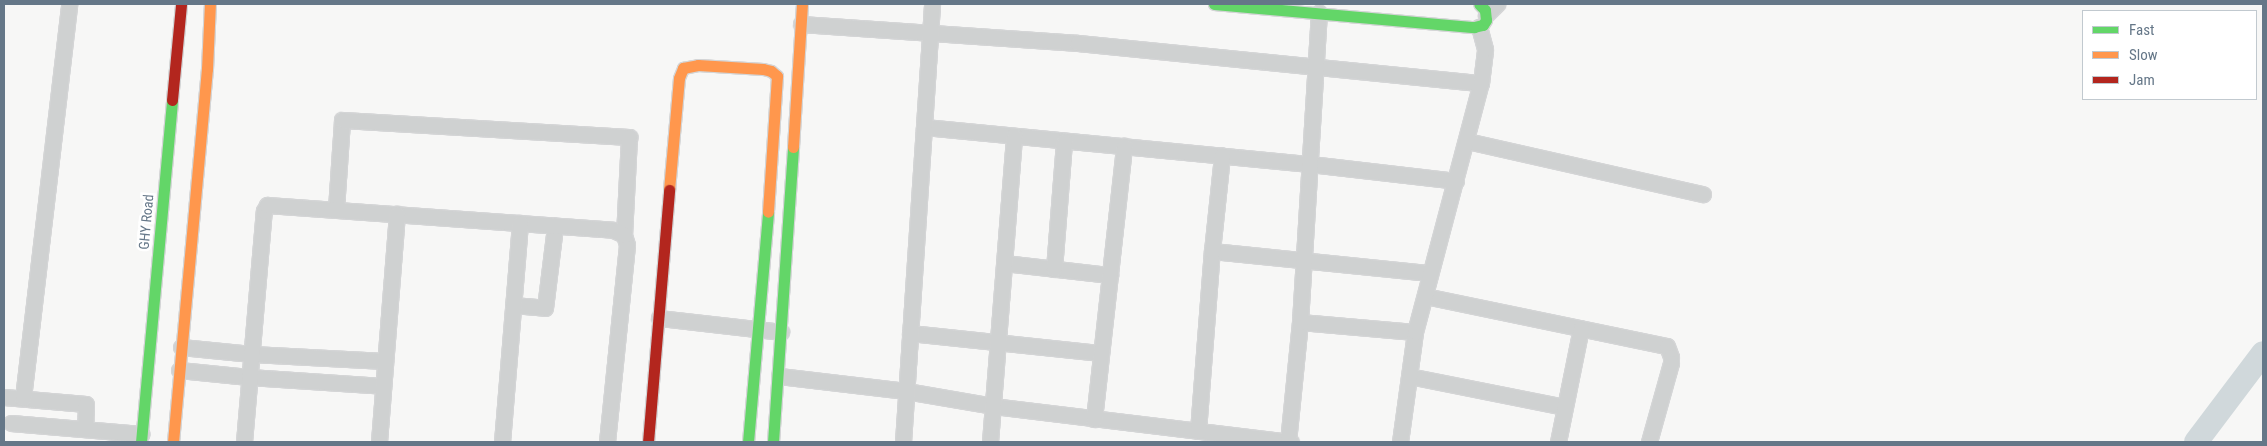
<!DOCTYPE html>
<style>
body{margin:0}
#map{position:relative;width:2267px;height:446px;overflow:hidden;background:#f7f7f6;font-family:"Roboto Condensed",sans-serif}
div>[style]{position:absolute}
.river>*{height:24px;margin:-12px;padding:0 12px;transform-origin:12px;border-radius:12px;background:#d0d8db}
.roads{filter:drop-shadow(1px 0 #d4d5d6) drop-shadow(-1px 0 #d4d5d6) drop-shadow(0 1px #d4d5d6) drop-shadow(0 -1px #d4d5d6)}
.street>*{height:15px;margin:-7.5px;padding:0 7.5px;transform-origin:7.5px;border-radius:7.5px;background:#cfd1d1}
.fast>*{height:11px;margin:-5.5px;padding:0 5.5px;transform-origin:5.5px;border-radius:5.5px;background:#63d668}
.slow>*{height:11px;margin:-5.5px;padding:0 5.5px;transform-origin:5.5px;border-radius:5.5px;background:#ff974d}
.jam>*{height:11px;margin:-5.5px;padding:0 5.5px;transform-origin:5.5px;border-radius:5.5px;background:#b3261e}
span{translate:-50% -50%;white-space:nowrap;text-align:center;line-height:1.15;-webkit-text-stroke:5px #fff;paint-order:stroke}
.street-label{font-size:14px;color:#657788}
.frame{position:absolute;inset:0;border:5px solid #657788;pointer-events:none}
.legend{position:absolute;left:2082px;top:10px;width:175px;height:90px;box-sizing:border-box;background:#fff;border:1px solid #c1c9cf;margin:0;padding:6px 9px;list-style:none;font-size:15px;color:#657788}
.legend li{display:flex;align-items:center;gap:10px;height:25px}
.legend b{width:25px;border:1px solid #c1c9cf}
</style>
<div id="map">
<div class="river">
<div style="left:2196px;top:442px;width:111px;rotate:-53deg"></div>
</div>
<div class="roads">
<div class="street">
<div style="left:1486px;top:15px;width:16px;rotate:-45deg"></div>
<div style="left:801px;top:24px;width:278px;rotate:3.9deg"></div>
<div style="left:1078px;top:43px;width:405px;rotate:5.7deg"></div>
<div style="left:924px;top:127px;width:388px;rotate:5.5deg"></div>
<div style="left:1310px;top:164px;width:147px;rotate:6.6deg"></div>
<div style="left:1467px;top:141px;width:242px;rotate:12.7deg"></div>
<div style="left:336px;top:209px;width:89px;rotate:-86.1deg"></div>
<div style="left:342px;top:120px;width:288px;rotate:3.4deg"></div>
<div style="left:629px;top:137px;width:98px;rotate:92.9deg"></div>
<div style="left:624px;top:235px;width:10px;rotate:73deg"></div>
<div style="left:627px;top:245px;width:198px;rotate:95.8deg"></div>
<div style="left:1212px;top:251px;width:219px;rotate:5.8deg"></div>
<div style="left:1004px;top:263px;width:107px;rotate:6.5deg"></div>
<div style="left:1054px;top:269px;width:128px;rotate:-85.5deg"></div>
<div style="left:1425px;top:296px;width:247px;rotate:11.7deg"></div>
<div style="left:1667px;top:346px;width:12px;rotate:70deg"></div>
<div style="left:1671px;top:357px;width:6px;rotate:90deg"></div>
<div style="left:1671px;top:363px;width:82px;rotate:105.6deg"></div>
<div style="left:513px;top:305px;width:32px;rotate:5deg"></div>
<div style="left:545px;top:308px;width:83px;rotate:-83deg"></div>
<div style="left:659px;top:318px;width:123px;rotate:6.5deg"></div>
<div style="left:1300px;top:322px;width:115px;rotate:5deg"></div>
<div style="left:910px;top:333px;width:192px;rotate:6deg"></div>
<div style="left:181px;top:347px;width:71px;rotate:5.6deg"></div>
<div style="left:252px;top:354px;width:133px;rotate:3deg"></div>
<div style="left:179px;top:370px;width:70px;rotate:5.7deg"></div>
<div style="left:249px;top:377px;width:134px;rotate:3.8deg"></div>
<div style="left:779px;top:376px;width:128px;rotate:6.7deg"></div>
<div style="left:906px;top:391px;width:88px;rotate:9.8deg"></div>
<div style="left:993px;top:406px;width:300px;rotate:6.9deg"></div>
<div style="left:1409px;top:376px;width:158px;rotate:11.3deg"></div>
<div style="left:4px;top:397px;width:82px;rotate:4.9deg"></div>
<div style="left:86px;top:404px;width:25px;rotate:92deg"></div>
<div style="left:23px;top:398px;width:397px;rotate:-83.3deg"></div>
<div style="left:1094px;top:419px;width:275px;rotate:-83.7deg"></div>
<div style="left:11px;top:423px;width:131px;rotate:4.8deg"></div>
<div style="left:1198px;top:431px;width:181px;rotate:-85.6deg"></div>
<div style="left:1212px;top:251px;width:96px;rotate:-84deg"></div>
<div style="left:244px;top:442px;width:232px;rotate:-85.1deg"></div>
<div style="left:264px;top:211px;width:7px;rotate:-63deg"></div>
<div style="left:267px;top:205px;width:347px;rotate:4.1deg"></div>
<div style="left:613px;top:230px;width:12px;rotate:24deg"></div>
<div style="left:379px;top:442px;width:229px;rotate:-85.5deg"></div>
<div style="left:502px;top:442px;width:220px;rotate:-85.3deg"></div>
<div style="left:903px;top:442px;width:439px;rotate:-86.2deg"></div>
<div style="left:990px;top:442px;width:307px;rotate:-85.5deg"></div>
<div style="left:1288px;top:442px;width:121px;rotate:-84.3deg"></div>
<div style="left:1300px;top:322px;width:310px;rotate:-86.5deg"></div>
<div style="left:1400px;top:442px;width:111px;rotate:-82.2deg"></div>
<div style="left:1415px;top:332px;width:258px;rotate:-75.2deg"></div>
<div style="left:1481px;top:83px;width:34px;rotate:-83deg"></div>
<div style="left:1485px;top:49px;width:23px;rotate:-105deg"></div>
<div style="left:1558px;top:442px;width:116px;rotate:-78.6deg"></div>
</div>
<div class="fast">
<div style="left:1214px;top:4px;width:261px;rotate:5.1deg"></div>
<div style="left:1474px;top:27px;width:9px;rotate:-13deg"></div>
<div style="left:1483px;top:25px;width:6px;rotate:-59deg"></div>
<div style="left:1486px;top:20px;width:10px;rotate:-96deg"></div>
<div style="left:1485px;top:10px;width:8px;rotate:-135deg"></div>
<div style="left:141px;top:442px;width:343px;rotate:-84.8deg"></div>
<div style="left:748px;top:442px;width:231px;rotate:-85deg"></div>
<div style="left:773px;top:442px;width:296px;rotate:-86.1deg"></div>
</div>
<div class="slow">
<div style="left:793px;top:147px;width:143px;rotate:-86.4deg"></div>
<div style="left:669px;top:190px;width:112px;rotate:-84.9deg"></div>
<div style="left:679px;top:78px;width:11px;rotate:-68deg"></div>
<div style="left:683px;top:68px;width:15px;rotate:-11deg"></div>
<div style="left:698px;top:65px;width:65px;rotate:3.5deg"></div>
<div style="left:763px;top:69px;width:8px;rotate:14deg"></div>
<div style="left:771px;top:71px;width:8px;rotate:40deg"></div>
<div style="left:777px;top:76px;width:136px;rotate:93.8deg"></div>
<div style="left:173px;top:442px;width:375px;rotate:-84.8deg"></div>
<div style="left:207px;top:69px;width:65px;rotate:-87.4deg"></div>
</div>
<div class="jam">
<div style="left:172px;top:100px;width:96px;rotate:-84.6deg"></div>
<div style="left:648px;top:442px;width:253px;rotate:-85.2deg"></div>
</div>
</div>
<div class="street-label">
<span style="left:146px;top:222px;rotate:-85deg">GHY Road</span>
</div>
<div class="frame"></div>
<ul class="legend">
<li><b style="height:6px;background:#63d668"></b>Fast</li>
<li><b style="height:6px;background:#ff974d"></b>Slow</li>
<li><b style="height:6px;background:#b3261e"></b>Jam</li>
</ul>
</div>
